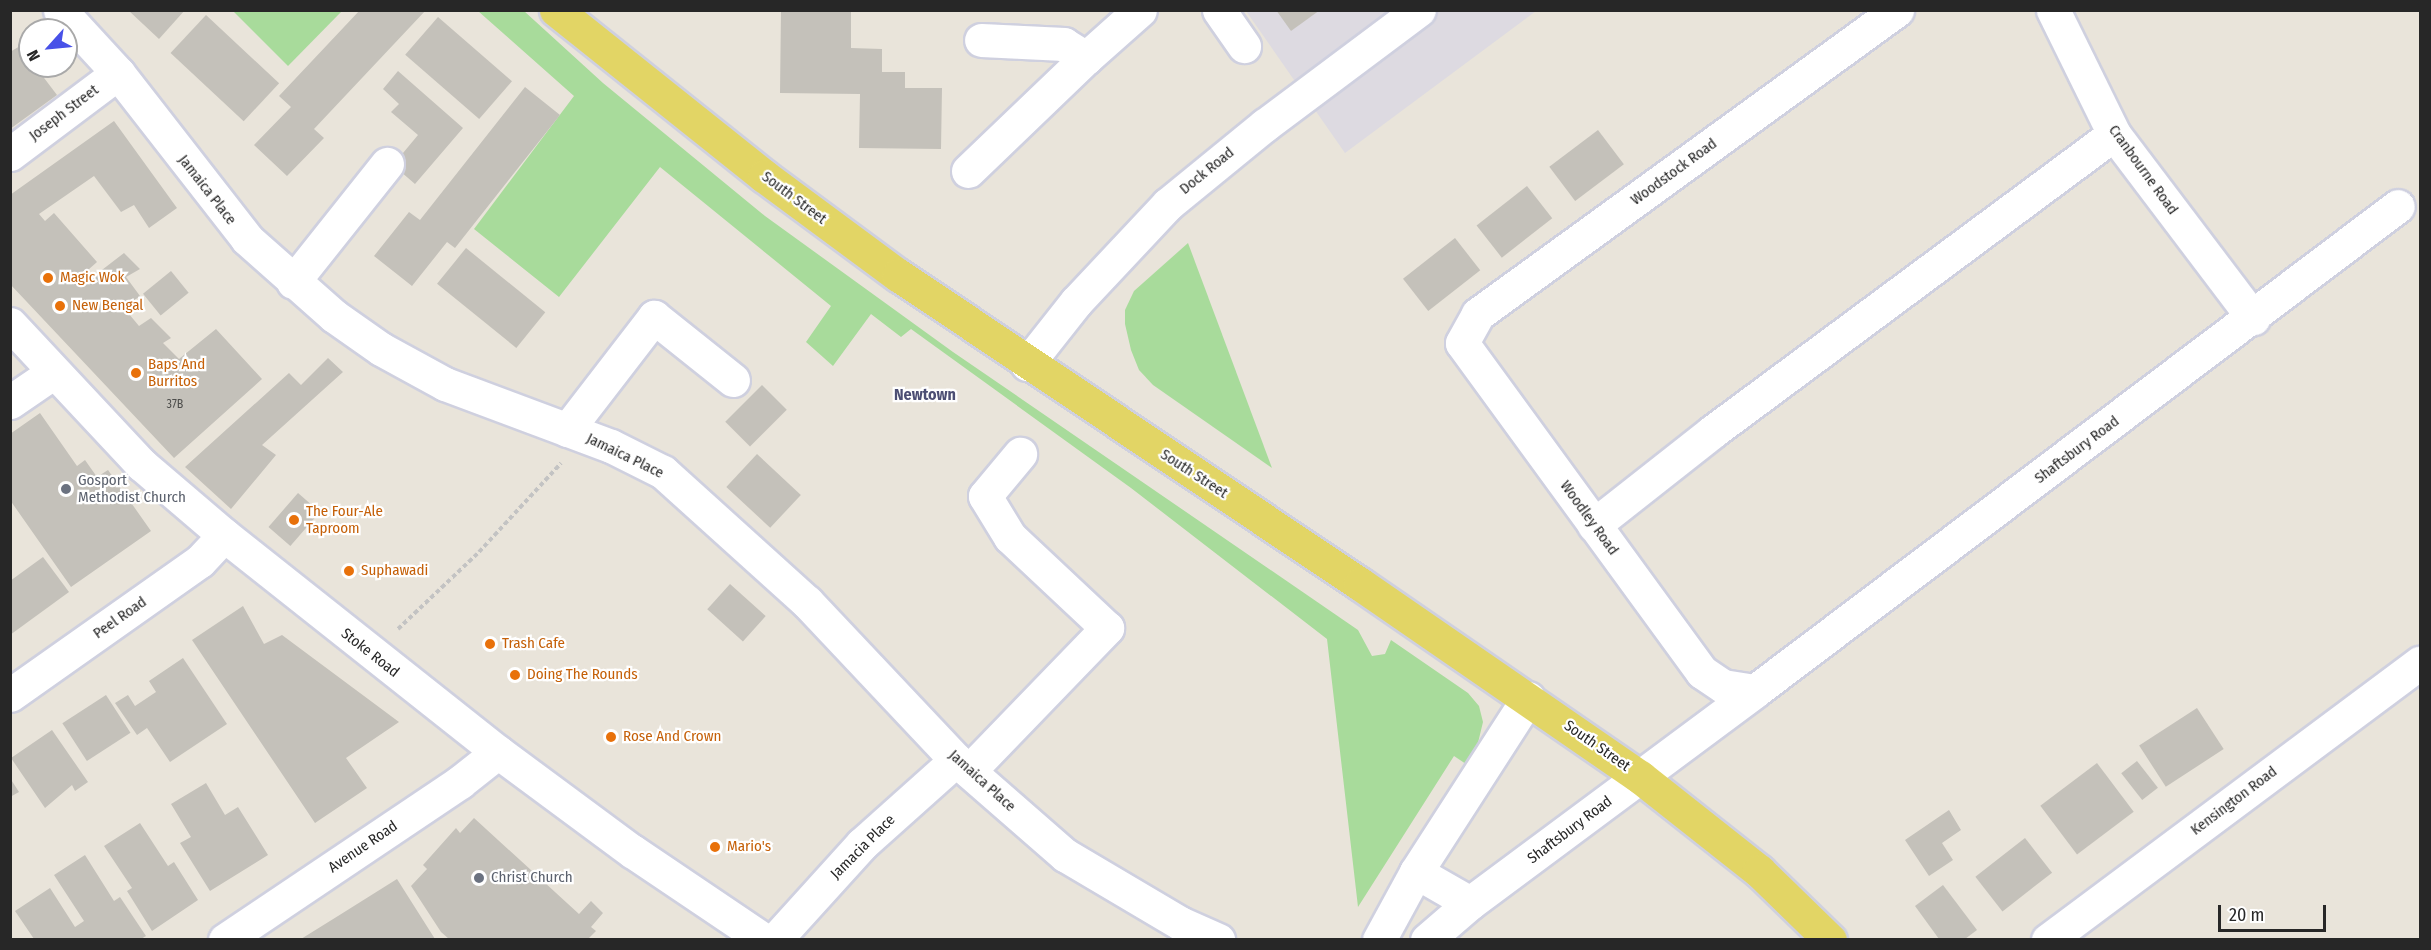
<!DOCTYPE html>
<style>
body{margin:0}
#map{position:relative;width:2431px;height:950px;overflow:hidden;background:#e9e4da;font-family:"Fira Sans Condensed",sans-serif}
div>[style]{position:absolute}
.industrial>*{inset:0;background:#dddae1}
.green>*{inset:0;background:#a8db9b}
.building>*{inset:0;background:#c4c1ba;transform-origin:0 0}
.path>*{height:4px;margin-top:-2px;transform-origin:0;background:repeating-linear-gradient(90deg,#c3c3c3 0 4.5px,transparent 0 7.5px)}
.roads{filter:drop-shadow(2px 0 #cfd0df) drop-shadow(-2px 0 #cfd0df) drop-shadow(0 2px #cfd0df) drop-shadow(0 -2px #cfd0df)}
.minor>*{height:33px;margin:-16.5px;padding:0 16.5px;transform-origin:16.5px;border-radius:16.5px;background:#fff}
.major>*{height:33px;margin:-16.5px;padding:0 16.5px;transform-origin:16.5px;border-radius:16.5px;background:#e2d565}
.dots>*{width:16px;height:16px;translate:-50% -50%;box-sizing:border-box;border:3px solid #fff;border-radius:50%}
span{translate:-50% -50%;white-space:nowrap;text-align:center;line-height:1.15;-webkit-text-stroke:4.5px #fff;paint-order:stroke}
.number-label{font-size:12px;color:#4e4e4c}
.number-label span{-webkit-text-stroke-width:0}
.street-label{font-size:15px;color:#272727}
.food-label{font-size:15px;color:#c56008}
.left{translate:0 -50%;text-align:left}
.worship-label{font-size:15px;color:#5b616d}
.neighbourhood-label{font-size:16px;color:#4c4e73;font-weight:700}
.frame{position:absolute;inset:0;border:12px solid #272727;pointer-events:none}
.north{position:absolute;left:18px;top:18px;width:60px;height:60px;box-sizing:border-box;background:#fff;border:2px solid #a9a9a9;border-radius:50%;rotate:243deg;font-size:16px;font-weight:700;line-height:24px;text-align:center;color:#272727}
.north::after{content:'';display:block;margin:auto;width:21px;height:27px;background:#4851e8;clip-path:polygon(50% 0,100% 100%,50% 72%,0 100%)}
.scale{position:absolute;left:2218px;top:905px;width:108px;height:27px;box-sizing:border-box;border:3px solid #272727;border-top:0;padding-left:8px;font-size:18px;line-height:21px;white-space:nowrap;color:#272727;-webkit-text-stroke:4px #fff;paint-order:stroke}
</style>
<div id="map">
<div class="industrial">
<div style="clip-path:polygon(1246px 11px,1536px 11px,1345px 153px)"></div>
</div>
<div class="green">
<div style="clip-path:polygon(233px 11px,342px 11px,288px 66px)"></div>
<div style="clip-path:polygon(478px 11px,524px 11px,603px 83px,765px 216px,953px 352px,1358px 630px,1372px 656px,1385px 654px,1391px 640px,1468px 693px,1479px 706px,1483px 722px,1476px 751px,1466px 764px,1454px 756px,1358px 907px,1327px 639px,1131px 488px,911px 329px,901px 337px,871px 314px,833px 366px,806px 342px,831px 306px,660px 167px,559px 297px,474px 229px,574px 96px)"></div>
<div style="clip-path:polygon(1188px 243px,1272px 468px,1153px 385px,1139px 370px,1131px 350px,1125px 324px,1125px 310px,1134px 291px)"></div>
</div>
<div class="building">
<div style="clip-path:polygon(128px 10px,185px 10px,159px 39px)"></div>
<div style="clip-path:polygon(360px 10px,426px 10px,314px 129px,324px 138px,287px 176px,254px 145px,291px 107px,279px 96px)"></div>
<div style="clip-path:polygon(781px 10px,851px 10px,851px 48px,882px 49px,882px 72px,905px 72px,905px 88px,942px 88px,941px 149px,859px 148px,860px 94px,780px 93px)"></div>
<div style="clip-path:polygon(1276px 10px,1320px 10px,1291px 31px)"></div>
<div style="left:206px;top:15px;width:100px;height:52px;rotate:43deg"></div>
<div style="left:438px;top:17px;width:98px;height:50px;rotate:41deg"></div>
<div style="clip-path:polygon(20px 46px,30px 66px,35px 66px,57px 95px,10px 129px,10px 52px)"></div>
<div style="clip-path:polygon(398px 71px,463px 128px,415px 184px,393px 165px,418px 135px,391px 112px,399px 104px,383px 89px)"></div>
<div style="clip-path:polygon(525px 87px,560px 115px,455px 248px,447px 242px,412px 286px,374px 256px,409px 212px,420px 220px)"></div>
<div style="clip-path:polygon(114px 121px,177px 208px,149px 228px,134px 205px,121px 212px,94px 176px,39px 214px,45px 221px,54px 213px,97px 262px,79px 278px,85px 283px,124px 253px,140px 269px,126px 277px,140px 296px,124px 308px,139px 326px,151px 318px,171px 338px,163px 343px,179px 359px,216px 329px,262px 379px,174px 458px,10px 284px,10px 195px)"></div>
<div style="left:1598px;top:130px;width:43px;height:61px;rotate:53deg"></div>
<div style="left:1527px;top:186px;width:41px;height:64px;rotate:52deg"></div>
<div style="left:1455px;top:238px;width:41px;height:66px;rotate:52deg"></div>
<div style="left:466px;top:248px;width:102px;height:46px;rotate:39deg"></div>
<div style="left:171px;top:271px;width:28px;height:36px;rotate:51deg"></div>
<div style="clip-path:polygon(328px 358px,343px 372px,262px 445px,276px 455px,231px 509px,185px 467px,289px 373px,301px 385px)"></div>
<div style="left:762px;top:385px;width:35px;height:52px;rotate:45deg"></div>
<div style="clip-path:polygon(40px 413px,77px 466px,85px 460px,97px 477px,108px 470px,151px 531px,71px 587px,10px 500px,10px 434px)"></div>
<div style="left:757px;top:454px;width:60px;height:45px;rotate:43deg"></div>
<div style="left:298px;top:493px;width:29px;height:45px;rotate:41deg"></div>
<div style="clip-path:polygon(43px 557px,69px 592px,10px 635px,10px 581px)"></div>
<div style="left:730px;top:584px;width:48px;height:34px;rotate:42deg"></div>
<div style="clip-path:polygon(243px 606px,264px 644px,282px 635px,399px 722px,346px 758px,367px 788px,315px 823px,192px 640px)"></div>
<div style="clip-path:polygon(183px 658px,227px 724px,170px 762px,147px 728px,137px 735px,115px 703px,128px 695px,135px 706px,156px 692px,149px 681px)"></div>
<div style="left:106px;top:695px;width:45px;height:52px;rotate:57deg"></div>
<div style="left:2197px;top:708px;width:49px;height:69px;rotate:57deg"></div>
<div style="clip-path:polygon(52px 730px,88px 782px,75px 791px,72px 785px,45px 808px,11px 758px)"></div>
<div style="left:2137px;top:761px;width:34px;height:20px;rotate:52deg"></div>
<div style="left:2097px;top:763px;width:61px;height:71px;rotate:53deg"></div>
<div style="clip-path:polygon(10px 778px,19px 792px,10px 797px)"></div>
<div style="clip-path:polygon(206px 783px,225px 815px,238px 807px,268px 855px,210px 891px,180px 843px,191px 837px,171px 804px)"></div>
<div style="clip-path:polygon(1949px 810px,1961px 830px,1942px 843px,1953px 860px,1929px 876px,1905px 840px)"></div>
<div style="clip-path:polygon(474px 818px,579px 914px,591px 901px,603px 913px,591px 927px,596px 931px,588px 939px,449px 939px,441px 932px,411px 886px,427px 869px,423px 865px,456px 828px,460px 833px)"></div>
<div style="clip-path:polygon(140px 823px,168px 866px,174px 862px,198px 900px,152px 931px,127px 891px,132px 888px,104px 846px)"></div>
<div style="left:2025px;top:838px;width:44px;height:63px;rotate:52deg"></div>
<div style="clip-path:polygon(85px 855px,114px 901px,120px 897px,146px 936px,141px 939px,34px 939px,15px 911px,50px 888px,75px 927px,84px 921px,54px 875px)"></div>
<div style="clip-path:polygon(397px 879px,435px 939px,301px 939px,338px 916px)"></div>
<div style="clip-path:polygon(1943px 885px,1977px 930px,1965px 939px,1939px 939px,1915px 906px)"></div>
</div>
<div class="path">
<div style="left:398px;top:629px;width:112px;rotate:-43.5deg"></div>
<div style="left:479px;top:552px;width:121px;rotate:-47.3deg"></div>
</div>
<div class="roads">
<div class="minor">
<div style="left:60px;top:10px;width:86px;rotate:47.4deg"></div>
<div style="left:118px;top:73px;width:210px;rotate:52.1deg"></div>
<div style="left:247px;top:239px;width:116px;rotate:41.5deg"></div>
<div style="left:334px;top:316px;width:57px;rotate:35.1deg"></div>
<div style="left:381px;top:349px;width:73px;rotate:28.7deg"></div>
<div style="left:445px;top:384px;width:177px;rotate:20.5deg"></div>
<div style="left:611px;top:446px;width:58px;rotate:26.6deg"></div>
<div style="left:663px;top:472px;width:194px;rotate:42.1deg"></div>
<div style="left:807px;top:602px;width:217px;rotate:46.7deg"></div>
<div style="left:956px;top:760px;width:145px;rotate:41.1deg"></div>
<div style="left:1065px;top:855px;width:134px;rotate:30.6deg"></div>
<div style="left:1180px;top:923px;width:42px;rotate:24.1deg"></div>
<div style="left:1219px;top:10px;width:44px;rotate:55.2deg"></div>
<div style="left:1897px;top:10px;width:518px;rotate:144.04deg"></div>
<div style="left:1478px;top:314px;width:33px;rotate:119deg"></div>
<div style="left:1462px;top:343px;width:407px;rotate:53.9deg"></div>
<div style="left:1702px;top:672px;width:25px;rotate:34deg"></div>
<div style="left:1723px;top:686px;width:32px;rotate:9deg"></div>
<div style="left:1755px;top:691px;width:805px;rotate:-37.03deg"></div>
<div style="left:2053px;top:10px;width:138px;rotate:63.8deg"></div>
<div style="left:2114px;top:134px;width:231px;rotate:52.9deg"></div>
<div style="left:1086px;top:58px;width:72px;rotate:-41.6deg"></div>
<div style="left:10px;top:154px;width:135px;rotate:-36.9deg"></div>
<div style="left:968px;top:171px;width:163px;rotate:-43.8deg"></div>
<div style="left:1086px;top:58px;width:26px;rotate:-148deg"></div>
<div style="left:1064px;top:44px;width:83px;rotate:-177.2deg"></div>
<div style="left:293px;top:282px;width:151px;rotate:-51.5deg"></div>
<div style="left:10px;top:324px;width:193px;rotate:46.9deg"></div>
<div style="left:142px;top:465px;width:108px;rotate:40.5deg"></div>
<div style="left:224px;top:535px;width:350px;rotate:38.4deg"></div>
<div style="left:498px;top:752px;width:167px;rotate:36.5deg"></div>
<div style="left:632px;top:851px;width:159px;rotate:34deg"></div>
<div style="left:1027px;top:364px;width:79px;rotate:-51.7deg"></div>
<div style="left:1076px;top:302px;width:134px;rotate:-46.8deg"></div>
<div style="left:1168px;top:204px;width:125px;rotate:-39.2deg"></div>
<div style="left:1265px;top:125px;width:192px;rotate:-36.8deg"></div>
<div style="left:10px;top:402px;width:53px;rotate:-34.3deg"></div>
<div style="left:567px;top:430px;width:143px;rotate:-52.4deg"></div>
<div style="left:654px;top:317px;width:101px;rotate:38.6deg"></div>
<div style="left:1594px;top:525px;width:150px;rotate:-38.2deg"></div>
<div style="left:1712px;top:432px;width:500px;rotate:-36.55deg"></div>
<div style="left:10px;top:695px;width:232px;rotate:-35.2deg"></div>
<div style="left:200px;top:561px;width:35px;rotate:-47deg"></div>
<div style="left:969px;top:771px;width:199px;rotate:-46deg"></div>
<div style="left:1107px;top:628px;width:133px;rotate:-136.8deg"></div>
<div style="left:1010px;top:537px;width:48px;rotate:-121.4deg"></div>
<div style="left:985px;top:496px;width:55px;rotate:-50.2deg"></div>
<div style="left:1416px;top:872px;width:62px;rotate:29.9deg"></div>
<div style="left:1470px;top:903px;width:355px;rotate:-36.6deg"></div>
<div style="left:225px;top:940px;width:283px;rotate:-33.9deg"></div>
<div style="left:460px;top:782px;width:48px;rotate:-38.3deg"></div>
<div style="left:775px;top:940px;width:130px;rotate:-47.8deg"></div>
<div style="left:862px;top:844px;width:126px;rotate:-41.8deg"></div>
<div style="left:1379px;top:940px;width:77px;rotate:-61.4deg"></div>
<div style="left:1416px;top:872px;width:207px;rotate:-57.2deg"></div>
<div style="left:1427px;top:940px;width:57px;rotate:-40.7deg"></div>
<div style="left:2048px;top:940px;width:464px;rotate:-36.7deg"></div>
</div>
<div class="major">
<div style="left:556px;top:10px;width:266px;rotate:38.6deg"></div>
<div style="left:764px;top:176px;width:167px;rotate:36.5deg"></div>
<div style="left:898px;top:275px;width:556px;rotate:33.78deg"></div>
<div style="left:1360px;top:584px;width:340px;rotate:34.6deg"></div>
<div style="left:1640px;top:777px;width:152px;rotate:38.3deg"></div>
<div style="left:1759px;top:871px;width:99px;rotate:44.2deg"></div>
</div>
</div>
<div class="dots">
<div style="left:48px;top:278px;background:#e8710a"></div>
<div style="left:60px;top:306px;background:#e8710a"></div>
<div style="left:136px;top:373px;background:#e8710a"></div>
<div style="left:66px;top:489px;background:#6b7280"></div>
<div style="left:294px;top:520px;background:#e8710a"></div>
<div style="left:349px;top:571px;background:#e8710a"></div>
<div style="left:490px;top:644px;background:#e8710a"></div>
<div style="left:515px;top:675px;background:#e8710a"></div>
<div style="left:611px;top:737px;background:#e8710a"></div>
<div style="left:715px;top:847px;background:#e8710a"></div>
<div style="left:479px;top:878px;background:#6b7280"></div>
</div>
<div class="number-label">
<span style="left:175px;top:405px">37B</span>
</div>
<div class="street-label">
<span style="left:64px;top:113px;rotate:-37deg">Joseph Street</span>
<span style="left:2143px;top:170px;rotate:54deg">Cranbourne Road</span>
<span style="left:1207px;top:171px;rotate:-39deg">Dock Road</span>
<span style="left:1674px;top:172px;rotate:-36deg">Woodstock Road</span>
<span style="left:207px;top:190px;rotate:52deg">Jamaica Place</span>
<span style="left:794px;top:198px;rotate:37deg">South Street</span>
<span style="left:2077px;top:450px;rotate:-37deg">Shaftsbury Road</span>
<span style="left:625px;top:456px;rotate:26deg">Jamaica Place</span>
<span style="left:1194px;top:474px;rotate:33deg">South Street</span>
<span style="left:1589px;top:518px;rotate:54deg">Woodley Road</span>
<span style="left:120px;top:618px;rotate:-35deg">Peel Road</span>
<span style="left:370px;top:653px;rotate:38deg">Stoke Road</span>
<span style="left:1597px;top:746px;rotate:35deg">South Street</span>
<span style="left:982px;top:781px;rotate:42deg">Jamaica Place</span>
<span style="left:2234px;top:801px;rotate:-37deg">Kensington Road</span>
<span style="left:1570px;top:830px;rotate:-37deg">Shaftsbury Road</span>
<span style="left:363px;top:847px;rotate:-34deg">Avenue Road</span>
<span style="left:863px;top:847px;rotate:-45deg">Jamacia Place</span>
</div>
<div class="food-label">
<span class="left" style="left:60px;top:278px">Magic Wok</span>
<span class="left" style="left:72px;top:306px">New Bengal</span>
<span class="left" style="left:148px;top:373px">Baps And<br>Burritos</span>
<span class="left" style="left:306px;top:520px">The Four-Ale<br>Taproom</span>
<span class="left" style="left:361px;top:571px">Suphawadi</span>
<span class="left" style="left:502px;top:644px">Trash Cafe</span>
<span class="left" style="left:527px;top:675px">Doing The Rounds</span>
<span class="left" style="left:623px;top:737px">Rose And Crown</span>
<span class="left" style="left:727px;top:847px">Mario's</span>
</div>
<div class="worship-label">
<span class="left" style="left:78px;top:489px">Gosport<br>Methodist Church</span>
<span class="left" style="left:491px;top:878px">Christ Church</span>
</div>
<div class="neighbourhood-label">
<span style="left:925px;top:395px">Newtown</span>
</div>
<div class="frame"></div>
<div class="north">N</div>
<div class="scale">20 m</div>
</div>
